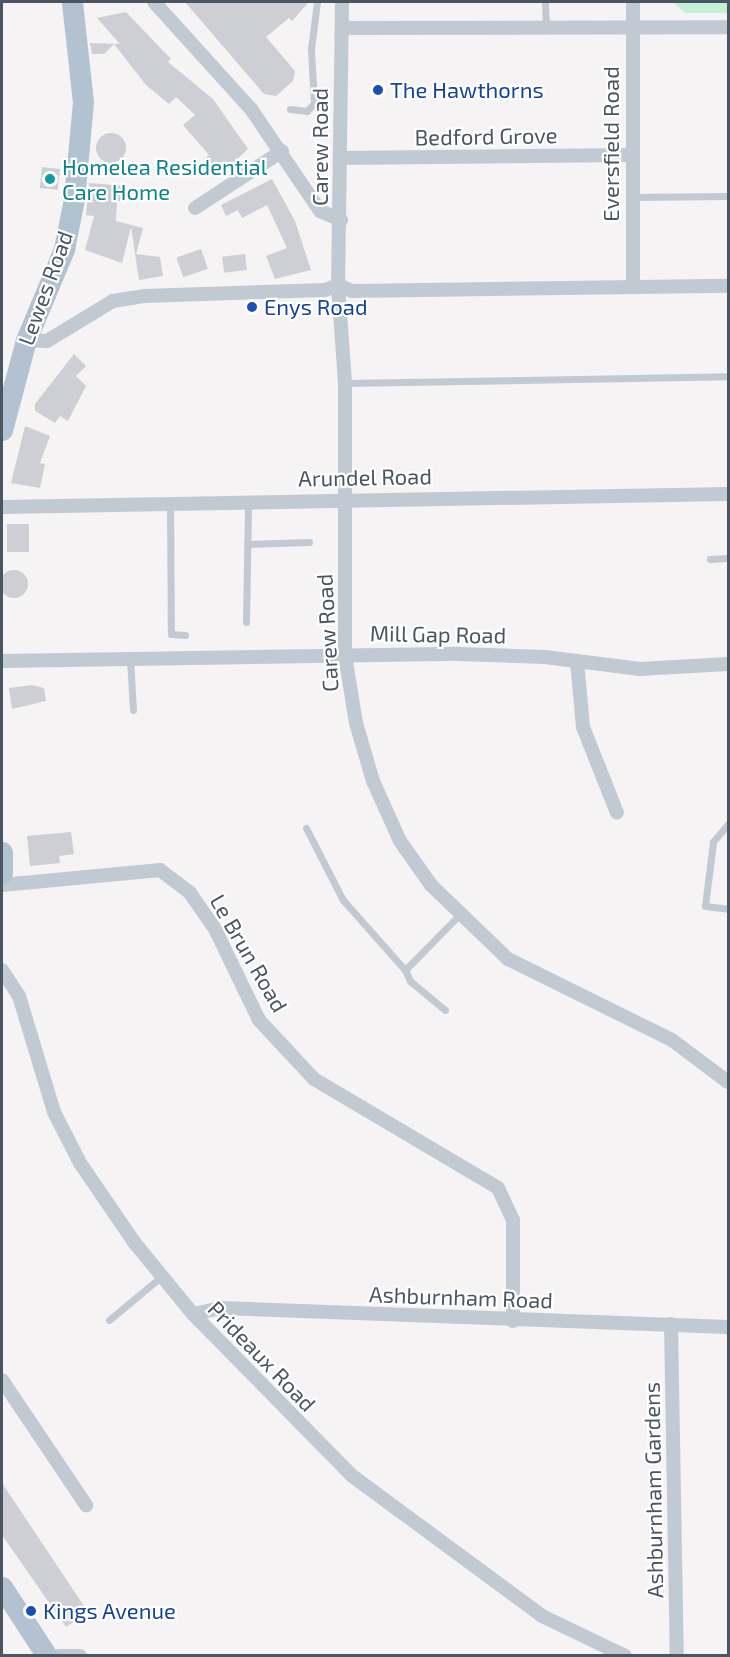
<!DOCTYPE html>
<style>
body{margin:0}
#map{position:relative;width:730px;height:1657px;overflow:hidden;background:#f5f3f3;font-family:"Exo 2",sans-serif}
div>[style]{position:absolute}
.green>*{inset:0;background:#c3f1d5}
.building>*{inset:0;background:#cdcfd5;transform-origin:0 0}
.round{border-radius:50%}
.service>*{height:7px;margin:-3.5px;padding:0 3.5px;transform-origin:3.5px;border-radius:3.5px;background:#c1cad2}
.minor>*{height:14px;margin:-7px;padding:0 7px;transform-origin:7px;border-radius:7px;background:#c1cad2}
.primary>*{height:21px;margin:-10.5px;padding:0 10.5px;transform-origin:10.5px;border-radius:10.5px;background:#b3c2d1}
.dots>*{width:16px;height:16px;translate:-50% -50%;box-sizing:border-box;border:3px solid #fff;border-radius:50%}
span{translate:-50% -50%;white-space:nowrap;text-align:center;line-height:1.15;-webkit-text-stroke:4.5px #fff;paint-order:stroke}
.transit-label{font-size:22px;color:#164399}
.left{translate:0 -50%;text-align:left}
.street-label{font-size:22px;color:#4a5661}
.culture-label{font-size:22px;color:#0d838f}
.frame{position:absolute;inset:0;border:3px solid #4a5661;pointer-events:none}
</style>
<div id="map">
<div class="green">
<div style="clip-path:polygon(673px 2px,728px 2px,728px 13px,685px 13px)"></div>
</div>
<div class="building">
<div style="clip-path:polygon(185px 2px,309px 2px,292px 21px,289px 18px,266px 37px,295px 71px,293px 81px,276px 96px,264px 94px)"></div>
<div style="clip-path:polygon(126px 12px,171px 59px,168px 62px,213px 99px,248px 149px,218px 177px,203px 159px,209px 155px,183px 125px,195px 115px,176px 97px,169px 104px,146px 85px,114px 44px,104px 54px,92px 54px,90px 43px,120px 44px,97px 18px)"></div>
<div class="round" style="left:96px;top:133px;width:30px;height:30px"></div>
<div style="left:42px;top:167px;width:18px;height:21px;rotate:6deg"></div>
<div style="clip-path:polygon(272px 179px,295px 221px,311px 270px,275px 279px,266px 256px,287px 248px,267px 205px,242px 218px,238px 210px,226px 216px,221px 205px)"></div>
<div style="clip-path:polygon(89px 183px,126px 186px,125px 201px,117px 201px,116px 221px,143px 228px,136px 254px,160px 257px,163px 276px,139px 280px,131px 227px,122px 263px,85px 250px,94px 216px,86px 215px)"></div>
<div style="left:201px;top:249px;width:21px;height:26px;rotate:71deg"></div>
<div style="left:245px;top:254px;width:16px;height:23px;rotate:83deg"></div>
<div style="clip-path:polygon(74px 354px,86px 366px,76px 376px,86px 386px,68px 421px,60px 416px,55px 423px,35px 411px,35px 404px)"></div>
<div style="clip-path:polygon(25px 426px,50px 436px,40px 463px,45px 464px,40px 488px,11px 483px)"></div>
<div style="left:29px;top:524px;width:28px;height:22px;rotate:90deg"></div>
<div class="round" style="left:0;top:570px;width:28px;height:28px"></div>
<div style="clip-path:polygon(32px 685px,44px 688px,46px 701px,12px 709px,9px 688px)"></div>
<div style="clip-path:polygon(71px 832px,74px 854px,59px 856px,60px 863px,30px 866px,27px 836px)"></div>
<div style="clip-path:polygon(2px 1483px,88px 1612px,66px 1627px,2px 1535px)"></div>
</div>
<div class="service">
<div style="left:545px;top:2px;width:24px;rotate:88deg"></div>
<div style="left:290px;top:109px;width:17px;rotate:7deg"></div>
<div style="left:307px;top:111px;width:11px;rotate:-49deg"></div>
<div style="left:314px;top:103px;width:54px;rotate:-93.2deg"></div>
<div style="left:311px;top:49px;width:47px;rotate:-82.7deg"></div>
<div style="left:632px;top:197px;width:96px;rotate:-0.6deg"></div>
<div style="left:345px;top:383px;width:383px;rotate:-1deg"></div>
<div style="left:170px;top:503px;width:131px;rotate:89.6deg"></div>
<div style="left:171px;top:634px;width:14px;rotate:4deg"></div>
<div style="left:247px;top:544px;width:62px;rotate:-1.8deg"></div>
<div style="left:710px;top:559px;width:18px;rotate:-3deg"></div>
<div style="left:246px;top:622px;width:120px;rotate:-89deg"></div>
<div style="left:130px;top:658px;width:52px;rotate:86.7deg"></div>
<div style="left:728px;top:824px;width:23px;rotate:130deg"></div>
<div style="left:713px;top:842px;width:64px;rotate:97.1deg"></div>
<div style="left:705px;top:906px;width:23px;rotate:7deg"></div>
<div style="left:306px;top:828px;width:81px;rotate:62.8deg"></div>
<div style="left:343px;top:900px;width:94px;rotate:48.5deg"></div>
<div style="left:445px;top:1010px;width:45px;rotate:-140.4deg"></div>
<div style="left:410px;top:981px;width:12px;rotate:-114deg"></div>
<div style="left:405px;top:970px;width:77px;rotate:-45.5deg"></div>
<div style="left:109px;top:1320px;width:69px;rotate:-39.7deg"></div>
</div>
<div class="minor">
<div style="left:154px;top:2px;width:144px;rotate:47.8deg"></div>
<div style="left:251px;top:109px;width:123px;rotate:55.9deg"></div>
<div style="left:320px;top:211px;width:23px;rotate:23deg"></div>
<div style="left:342px;top:2px;width:283px;rotate:90.8deg"></div>
<div style="left:338px;top:285px;width:98px;rotate:85.9deg"></div>
<div style="left:345px;top:383px;width:272px;rotate:90deg"></div>
<div style="left:345px;top:655px;width:69px;rotate:80.8deg"></div>
<div style="left:356px;top:723px;width:60px;rotate:73.7deg"></div>
<div style="left:373px;top:781px;width:66px;rotate:65.8deg"></div>
<div style="left:400px;top:841px;width:54px;rotate:54.8deg"></div>
<div style="left:431px;top:885px;width:107px;rotate:43.9deg"></div>
<div style="left:508px;top:959px;width:183px;rotate:26.3deg"></div>
<div style="left:672px;top:1040px;width:70px;rotate:36.9deg"></div>
<div style="left:633px;top:2px;width:285px;rotate:90deg"></div>
<div style="left:342px;top:28px;width:386px;rotate:-0.1deg"></div>
<div style="left:341px;top:158px;width:291px;rotate:-0.6deg"></div>
<div style="left:195px;top:208px;width:104px;rotate:-33.2deg"></div>
<div style="left:26px;top:340px;width:21px;rotate:3deg"></div>
<div style="left:47px;top:341px;width:77px;rotate:-31.2deg"></div>
<div style="left:113px;top:301px;width:31px;rotate:-9deg"></div>
<div style="left:144px;top:296px;width:181px;rotate:-1.9deg"></div>
<div style="left:325px;top:290px;width:14px;rotate:-21deg"></div>
<div style="left:338px;top:285px;width:15px;rotate:23deg"></div>
<div style="left:352px;top:291px;width:376px;rotate:-0.8deg"></div>
<div style="left:2px;top:507px;width:726px;rotate:-1.03deg"></div>
<div style="left:2px;top:661px;width:457px;rotate:-0.9deg"></div>
<div style="left:459px;top:654px;width:86px;rotate:2deg"></div>
<div style="left:545px;top:657px;width:96px;rotate:7.2deg"></div>
<div style="left:640px;top:669px;width:88px;rotate:-3.3deg"></div>
<div style="left:577px;top:661px;width:66px;rotate:84.8deg"></div>
<div style="left:583px;top:727px;width:92px;rotate:68.4deg"></div>
<div style="left:2px;top:885px;width:159px;rotate:-5.4deg"></div>
<div style="left:160px;top:870px;width:38px;rotate:37deg"></div>
<div style="left:190px;top:893px;width:44px;rotate:55.2deg"></div>
<div style="left:215px;top:929px;width:101px;rotate:64.2deg"></div>
<div style="left:259px;top:1020px;width:81px;rotate:47deg"></div>
<div style="left:314px;top:1079px;width:214px;rotate:30.6deg"></div>
<div style="left:498px;top:1188px;width:35px;rotate:65deg"></div>
<div style="left:513px;top:1220px;width:101px;rotate:90deg"></div>
<div style="left:2px;top:970px;width:31px;rotate:57deg"></div>
<div style="left:19px;top:996px;width:121px;rotate:73.2deg"></div>
<div style="left:54px;top:1112px;width:57px;rotate:63deg"></div>
<div style="left:80px;top:1163px;width:96px;rotate:55.6deg"></div>
<div style="left:134px;top:1242px;width:93px;rotate:50.7deg"></div>
<div style="left:193px;top:1314px;width:226px;rotate:45.5deg"></div>
<div style="left:351px;top:1475px;width:237px;rotate:36.4deg"></div>
<div style="left:542px;top:1616px;width:92px;rotate:25.7deg"></div>
<div style="left:193px;top:1314px;width:30px;rotate:-12deg"></div>
<div style="left:222px;top:1308px;width:506px;rotate:2.15deg"></div>
<div style="left:671px;top:1324px;width:332px;rotate:89deg"></div>
<div style="left:2px;top:1380px;width:151px;rotate:56.1deg"></div>
<div style="left:58px;top:1656px;width:22px"></div>
</div>
<div class="primary">
<div style="left:2px;top:430px;width:93px;rotate:-75.1deg"></div>
<div style="left:26px;top:340px;width:99px;rotate:-67.3deg"></div>
<div style="left:64px;top:249px;width:51px;rotate:-78.7deg"></div>
<div style="left:74px;top:199px;width:97px;rotate:-84.7deg"></div>
<div style="left:83px;top:102px;width:101px;rotate:-96.3deg"></div>
<div style="left:2px;top:852px;width:21px;rotate:90deg"></div>
<div style="left:2px;top:1587px;width:82px;rotate:56.9deg"></div>
</div>
<div class="dots">
<div style="left:378px;top:90px;background:#1a4fb4"></div>
<div style="left:50px;top:179px;background:#0f9aa8"></div>
<div style="left:252px;top:307px;background:#1a4fb4"></div>
<div style="left:31px;top:1611px;background:#1a4fb4"></div>
</div>
<div class="transit-label">
<span class="left" style="left:390px;top:90px">The Hawthorns</span>
<span class="left" style="left:264px;top:307px">Enys Road</span>
<span class="left" style="left:43px;top:1611px">Kings Avenue</span>
</div>
<div class="street-label">
<span style="left:486px;top:136px;rotate:-1deg">Bedford Grove</span>
<span style="left:611px;top:144px;rotate:-90deg">Eversfield Road</span>
<span style="left:320px;top:147px;rotate:-90deg">Carew Road</span>
<span style="left:45px;top:288px;rotate:-70deg">Lewes Road</span>
<span style="left:365px;top:477px;rotate:-1deg">Arundel Road</span>
<span style="left:327px;top:633px;rotate:-93deg">Carew Road</span>
<span style="left:438px;top:634px;rotate:1deg">Mill Gap Road</span>
<span style="left:249px;top:953px;rotate:60deg">Le Brun Road</span>
<span style="left:461px;top:1297px;rotate:2deg">Ashburnham Road</span>
<span style="left:262px;top:1356px;rotate:46deg">Prideaux Road</span>
<span style="left:653px;top:1490px;rotate:-91deg">Ashburnham Gardens</span>
</div>
<div class="culture-label">
<span class="left" style="left:62px;top:179px">Homelea Residential<br>Care Home</span>
</div>
<div class="frame"></div>
</div>
